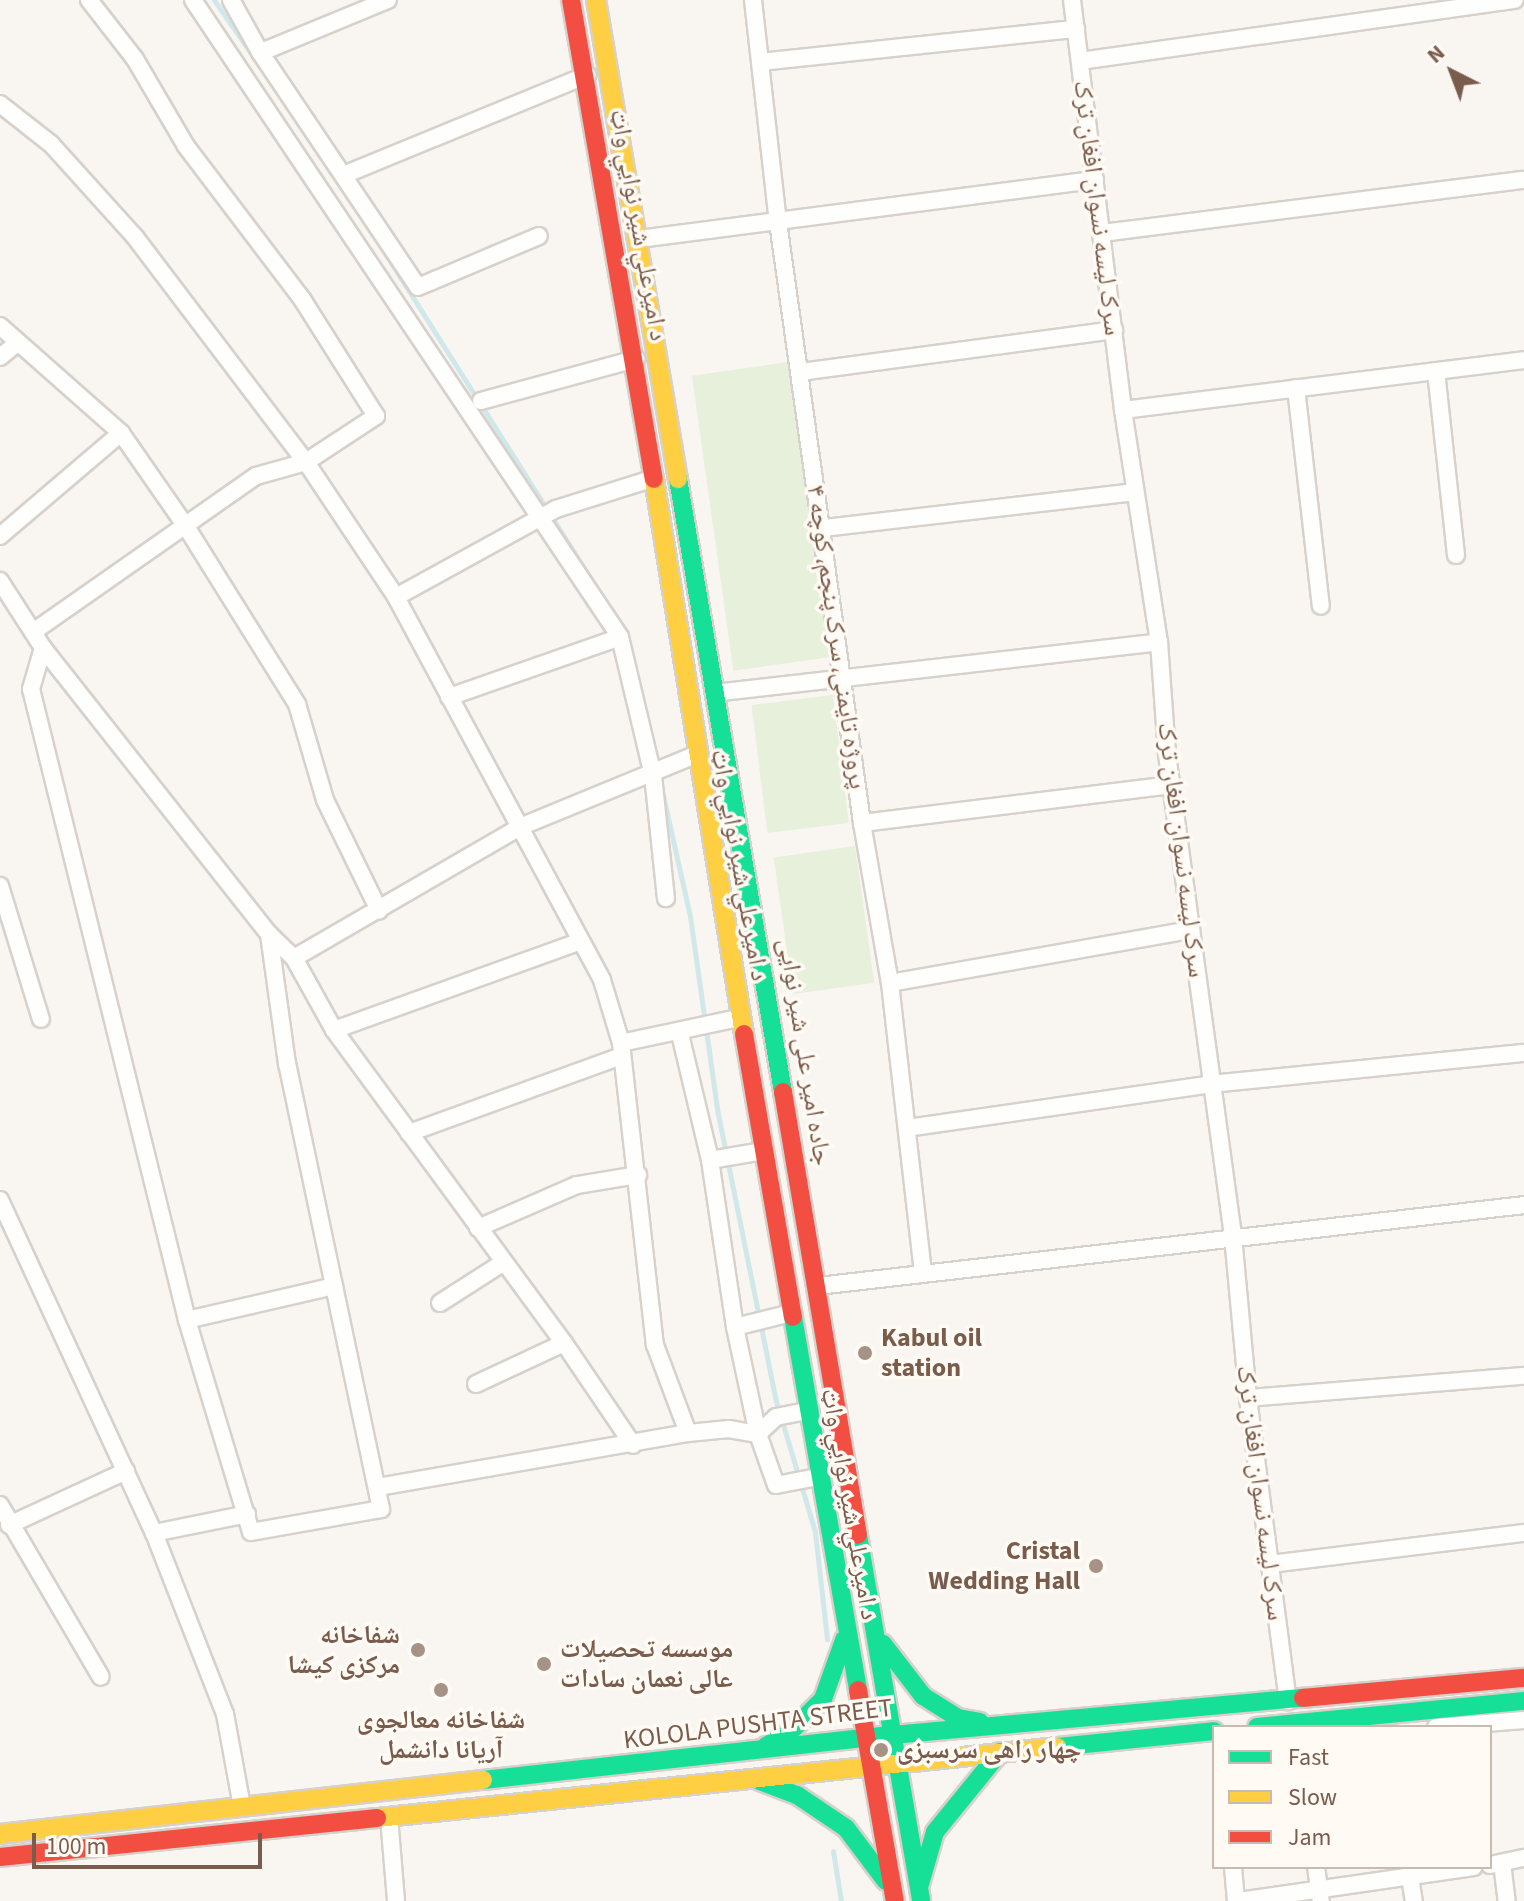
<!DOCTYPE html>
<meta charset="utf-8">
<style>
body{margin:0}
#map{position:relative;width:1524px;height:1901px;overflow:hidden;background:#f9f5f0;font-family:"Source Sans 3","Noto Naskh Arabic",sans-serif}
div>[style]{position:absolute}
.green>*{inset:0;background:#e7f0db;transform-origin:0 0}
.stream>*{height:5px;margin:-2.5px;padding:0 2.5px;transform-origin:2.5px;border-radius:2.5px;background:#d0e8ea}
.roads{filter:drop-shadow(2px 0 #d7d1cb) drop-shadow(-2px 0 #d7d1cb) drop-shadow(0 2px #d7d1cb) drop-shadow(0 -2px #d7d1cb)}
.street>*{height:16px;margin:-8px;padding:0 8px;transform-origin:8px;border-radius:8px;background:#fefefd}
.fast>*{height:18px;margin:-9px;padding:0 9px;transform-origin:9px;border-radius:9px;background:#16e098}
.slow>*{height:18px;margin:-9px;padding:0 9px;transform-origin:9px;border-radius:9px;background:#ffcf43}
.jam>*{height:18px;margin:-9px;padding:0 9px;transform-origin:9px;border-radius:9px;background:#f24e42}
.dots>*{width:22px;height:22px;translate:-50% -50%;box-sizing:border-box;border:4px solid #fffaf3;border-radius:50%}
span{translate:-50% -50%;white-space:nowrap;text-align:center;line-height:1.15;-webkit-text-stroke:7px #fffaf3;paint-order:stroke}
.street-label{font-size:26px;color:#7a5c4d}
.poi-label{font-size:26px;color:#7a5c4d;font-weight:700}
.left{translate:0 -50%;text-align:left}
.right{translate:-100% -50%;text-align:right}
.legend{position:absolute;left:1212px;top:1725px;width:280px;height:144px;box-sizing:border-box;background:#fffaf3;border:2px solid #cabbb1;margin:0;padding:10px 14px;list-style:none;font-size:24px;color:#7a5c4d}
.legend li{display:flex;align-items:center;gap:16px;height:40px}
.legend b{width:40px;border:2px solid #cabbb1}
.north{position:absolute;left:1412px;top:32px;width:80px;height:80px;-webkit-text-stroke:6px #fffaf3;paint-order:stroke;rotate:318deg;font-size:22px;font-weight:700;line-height:32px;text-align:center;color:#7a5c4d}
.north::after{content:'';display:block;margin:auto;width:28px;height:36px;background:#7a5c4d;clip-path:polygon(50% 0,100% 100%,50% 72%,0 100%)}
.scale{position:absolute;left:32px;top:1833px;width:230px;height:36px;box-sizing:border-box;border:4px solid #7a5c4d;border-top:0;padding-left:10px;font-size:24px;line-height:28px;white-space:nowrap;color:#7a5c4d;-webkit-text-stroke:6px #fffaf3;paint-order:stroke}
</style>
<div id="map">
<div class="green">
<div style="left:789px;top:362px;width:298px;height:98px;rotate:82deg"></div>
<div style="left:833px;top:695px;width:129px;height:82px;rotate:83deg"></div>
<div style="left:855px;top:846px;width:138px;height:82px;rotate:82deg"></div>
</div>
<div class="stream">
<div style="left:214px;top:0;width:79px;rotate:55.3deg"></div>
<div style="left:376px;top:239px;width:454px;rotate:57.7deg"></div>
<div style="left:662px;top:791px;width:128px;rotate:77.4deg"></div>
<div style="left:690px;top:916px;width:200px;rotate:82deg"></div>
<div style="left:718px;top:1114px;width:293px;rotate:78.6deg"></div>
<div style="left:776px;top:1401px;width:137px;rotate:73.4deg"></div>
<div style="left:815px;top:1532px;width:108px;rotate:83.6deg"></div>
<div style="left:833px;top:1851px;width:51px;rotate:80.9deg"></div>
</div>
<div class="roads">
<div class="street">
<div style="left:193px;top:0;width:767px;rotate:56.16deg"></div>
<div style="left:620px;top:637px;width:142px;rotate:76.6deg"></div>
<div style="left:653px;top:775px;width:124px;rotate:84deg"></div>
<div style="left:231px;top:0;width:60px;rotate:60.9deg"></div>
<div style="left:260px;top:52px;width:283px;rotate:56.1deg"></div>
<div style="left:418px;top:287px;width:131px;rotate:-22.9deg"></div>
<div style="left:753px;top:0;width:223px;rotate:83.6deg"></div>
<div style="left:778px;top:222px;width:607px;rotate:82.04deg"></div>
<div style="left:862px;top:823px;width:162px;rotate:80.1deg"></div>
<div style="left:890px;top:983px;width:292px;rotate:83.5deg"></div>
<div style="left:1072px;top:0;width:413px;rotate:82.9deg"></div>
<div style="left:1123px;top:410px;width:235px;rotate:81.2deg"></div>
<div style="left:1159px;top:642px;width:112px;rotate:85.9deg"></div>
<div style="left:1167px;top:754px;width:486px;rotate:82.2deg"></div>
<div style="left:1233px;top:1236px;width:163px;rotate:84.7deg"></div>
<div style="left:1248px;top:1398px;width:306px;rotate:82.5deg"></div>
<div style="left:264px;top:51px;width:134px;rotate:-22.4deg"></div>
<div style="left:1080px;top:61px;width:439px;rotate:-8deg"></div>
<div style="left:760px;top:62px;width:318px;rotate:-6deg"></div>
<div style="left:0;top:104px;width:65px;rotate:38.1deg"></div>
<div style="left:51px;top:144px;width:125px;rotate:47.9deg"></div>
<div style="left:135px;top:237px;width:283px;rotate:52.8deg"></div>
<div style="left:306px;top:462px;width:162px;rotate:56.3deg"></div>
<div style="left:396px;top:597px;width:435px;rotate:61.7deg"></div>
<div style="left:602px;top:980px;width:66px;rotate:73.2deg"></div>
<div style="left:621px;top:1043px;width:304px;rotate:83.6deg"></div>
<div style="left:655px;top:1345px;width:94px;rotate:69.4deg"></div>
<div style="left:346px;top:174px;width:261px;rotate:-22.3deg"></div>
<div style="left:1102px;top:233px;width:425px;rotate:-7.2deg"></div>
<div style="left:639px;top:239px;width:460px;rotate:-7.4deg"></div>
<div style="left:0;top:326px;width:162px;rotate:41.5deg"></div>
<div style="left:121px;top:433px;width:116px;rotate:55.2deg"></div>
<div style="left:187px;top:528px;width:208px;rotate:58deg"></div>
<div style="left:297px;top:704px;width:100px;rotate:73.7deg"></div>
<div style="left:325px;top:800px;width:123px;rotate:63.9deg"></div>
<div style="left:0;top:357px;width:22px;rotate:-39deg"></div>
<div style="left:1436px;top:371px;width:185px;rotate:83.8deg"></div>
<div style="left:800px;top:372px;width:317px;rotate:-7.6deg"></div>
<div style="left:1296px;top:388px;width:219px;rotate:83.5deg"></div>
<div style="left:481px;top:401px;width:161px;rotate:-15.2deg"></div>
<div style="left:1123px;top:410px;width:404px;rotate:-7.1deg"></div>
<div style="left:824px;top:528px;width:312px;rotate:-6.6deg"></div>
<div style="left:0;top:536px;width:159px;rotate:-40.4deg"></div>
<div style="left:0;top:581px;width:80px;rotate:57.3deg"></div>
<div style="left:43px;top:648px;width:365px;rotate:51.7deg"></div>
<div style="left:269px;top:934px;width:35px;rotate:44deg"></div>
<div style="left:294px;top:958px;width:82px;rotate:60.9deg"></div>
<div style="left:334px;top:1030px;width:388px;rotate:53.7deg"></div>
<div style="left:564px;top:1343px;width:123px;rotate:55.9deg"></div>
<div style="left:396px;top:597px;width:183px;rotate:-28.8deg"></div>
<div style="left:556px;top:509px;width:100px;rotate:-17.5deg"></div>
<div style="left:33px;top:632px;width:272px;rotate:-35deg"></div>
<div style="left:256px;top:476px;width:52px;rotate:-15.6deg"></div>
<div style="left:306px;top:462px;width:84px;rotate:-33.3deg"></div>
<div style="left:376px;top:416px;width:138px;rotate:-122.3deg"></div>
<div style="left:302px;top:299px;width:192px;rotate:-127.2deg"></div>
<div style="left:186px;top:146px;width:101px;rotate:-120.4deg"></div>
<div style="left:135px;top:59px;width:75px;rotate:-127.9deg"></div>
<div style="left:43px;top:648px;width:43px;rotate:106.3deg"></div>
<div style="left:31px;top:689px;width:650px;rotate:76.11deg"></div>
<div style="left:187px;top:1320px;width:221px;rotate:73.2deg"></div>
<div style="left:251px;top:1532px;width:132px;rotate:-10deg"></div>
<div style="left:381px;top:1509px;width:455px;rotate:-101.9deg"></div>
<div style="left:287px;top:1064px;width:131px;rotate:-97.9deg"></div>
<div style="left:714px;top:693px;width:448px;rotate:-6.5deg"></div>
<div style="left:449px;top:697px;width:181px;rotate:-19.3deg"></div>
<div style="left:862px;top:823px;width:312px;rotate:-7deg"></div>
<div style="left:0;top:886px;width:139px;rotate:72.9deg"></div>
<div style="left:294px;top:958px;width:263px;rotate:-30.1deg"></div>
<div style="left:522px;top:826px;width:187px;rotate:-22.3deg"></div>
<div style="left:890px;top:983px;width:306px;rotate:-10deg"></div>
<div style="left:334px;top:1030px;width:259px;rotate:-19.8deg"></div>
<div style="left:680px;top:1034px;width:130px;rotate:76.6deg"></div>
<div style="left:710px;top:1160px;width:169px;rotate:81.5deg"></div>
<div style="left:735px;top:1327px;width:109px;rotate:77.9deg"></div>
<div style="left:758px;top:1434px;width:54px;rotate:70.6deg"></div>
<div style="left:776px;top:1485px;width:43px;rotate:-10.8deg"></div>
<div style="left:621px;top:1043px;width:121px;rotate:-12deg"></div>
<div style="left:907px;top:1128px;width:307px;rotate:-8.2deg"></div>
<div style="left:1211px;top:1084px;width:315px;rotate:-5.7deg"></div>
<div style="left:409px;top:1133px;width:226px;rotate:-19.9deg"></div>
<div style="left:710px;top:1160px;width:54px;rotate:-9.6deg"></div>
<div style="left:0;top:1200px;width:367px;rotate:65.2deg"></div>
<div style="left:154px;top:1533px;width:194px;rotate:68.6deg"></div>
<div style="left:225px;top:1714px;width:95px;rotate:79.6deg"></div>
<div style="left:478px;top:1228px;width:108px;rotate:-23.5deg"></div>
<div style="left:577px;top:1185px;width:62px;rotate:-9.3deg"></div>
<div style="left:818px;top:1286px;width:711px;rotate:-6.54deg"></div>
<div style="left:440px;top:1303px;width:76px;rotate:-32.6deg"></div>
<div style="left:187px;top:1320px;width:151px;rotate:-13deg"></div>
<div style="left:735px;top:1327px;width:58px;rotate:-14deg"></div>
<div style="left:476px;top:1384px;width:97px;rotate:-25deg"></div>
<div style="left:1248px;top:1398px;width:277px;rotate:-4.6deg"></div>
<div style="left:378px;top:1487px;width:315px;rotate:-9.9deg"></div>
<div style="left:688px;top:1433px;width:41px;rotate:-5.6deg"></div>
<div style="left:729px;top:1429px;width:29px;rotate:10deg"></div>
<div style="left:758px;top:1434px;width:25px;rotate:-43deg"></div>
<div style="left:776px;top:1417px;width:33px;rotate:-11deg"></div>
<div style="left:0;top:1505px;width:199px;rotate:59.6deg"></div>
<div style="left:9px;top:1525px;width:129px;rotate:-24.8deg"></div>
<div style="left:154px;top:1533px;width:95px;rotate:-11.5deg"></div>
<div style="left:1270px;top:1564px;width:256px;rotate:-7deg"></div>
<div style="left:1436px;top:1727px;width:88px;rotate:-4.5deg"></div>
<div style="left:389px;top:1817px;width:84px;rotate:85.2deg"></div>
<div style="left:1502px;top:1863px;width:38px;rotate:83deg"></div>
<div style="left:1490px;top:1865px;width:35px;rotate:-12deg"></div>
<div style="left:1233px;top:1867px;width:34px;rotate:85deg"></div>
<div style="left:1316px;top:1867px;width:34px;rotate:82deg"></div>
<div style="left:1410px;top:1877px;width:24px;rotate:81deg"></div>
<div style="left:1239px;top:1901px;width:237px;rotate:-8.2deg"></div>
</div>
<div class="fast">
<div style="left:678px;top:479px;width:622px;rotate:80.28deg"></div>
<div style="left:793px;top:1317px;width:379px;rotate:80.1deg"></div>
<div style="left:858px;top:1535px;width:371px;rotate:80.2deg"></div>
<div style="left:883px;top:1644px;width:66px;rotate:52.4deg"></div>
<div style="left:923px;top:1696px;width:41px;rotate:32.2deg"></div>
<div style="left:958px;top:1718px;width:22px;rotate:10deg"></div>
<div style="left:1257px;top:1727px;width:268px;rotate:-5.6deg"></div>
<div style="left:766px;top:1746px;width:28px;rotate:-30deg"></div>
<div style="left:790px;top:1732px;width:47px;rotate:-45deg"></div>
<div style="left:823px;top:1699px;width:63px;rotate:-70.4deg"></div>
<div style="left:1057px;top:1747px;width:158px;rotate:-5.8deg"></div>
<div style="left:483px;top:1780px;width:412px;rotate:-6.3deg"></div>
<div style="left:893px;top:1735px;width:412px;rotate:-5.2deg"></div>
<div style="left:760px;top:1781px;width:40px;rotate:21deg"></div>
<div style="left:797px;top:1795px;width:59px;rotate:34deg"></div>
<div style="left:846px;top:1828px;width:66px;rotate:53deg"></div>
<div style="left:920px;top:1884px;width:54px;rotate:-73.9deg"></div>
<div style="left:935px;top:1832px;width:103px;rotate:-50.9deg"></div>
</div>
<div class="slow">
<div style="left:596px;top:0;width:486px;rotate:80.3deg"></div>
<div style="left:654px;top:479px;width:562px;rotate:80.79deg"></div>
<div style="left:377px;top:1818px;width:684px;rotate:-5.96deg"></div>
<div style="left:0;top:1834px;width:486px;rotate:-6.4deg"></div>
</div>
<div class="jam">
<div style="left:571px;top:0;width:486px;rotate:80.2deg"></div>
<div style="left:744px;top:1034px;width:287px;rotate:80.2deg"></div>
<div style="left:783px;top:1092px;width:449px;rotate:80.4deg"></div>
<div style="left:858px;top:1690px;width:214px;rotate:80.1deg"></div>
<div style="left:1303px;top:1698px;width:222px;rotate:-5.2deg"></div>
<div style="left:0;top:1857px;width:379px;rotate:-5.9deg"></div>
</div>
</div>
<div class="dots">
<div style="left:865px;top:1353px;background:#a69286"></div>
<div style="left:1096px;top:1566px;background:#a69286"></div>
<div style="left:418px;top:1650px;background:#a69286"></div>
<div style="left:544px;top:1664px;background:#a69286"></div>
<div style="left:441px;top:1690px;background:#a69286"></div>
<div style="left:881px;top:1750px;background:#a69286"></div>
</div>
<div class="street-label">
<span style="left:1098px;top:208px;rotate:83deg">سرک لیسه نسوان افغان‌ ترک</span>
<span style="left:639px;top:225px;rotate:80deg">د امیرعلي شیر نوايي واټ</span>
<span style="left:837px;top:637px;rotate:82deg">پروژه تایمنی، سرک پنجم، کوچه ۴</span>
<span style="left:1182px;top:850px;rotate:83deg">سرک لیسه نسوان افغان‌ ترک</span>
<span style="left:740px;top:865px;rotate:80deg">د امیرعلي شیر نوايي واټ</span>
<span style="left:805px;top:1052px;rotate:81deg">جاده امیر علی شیر نوایی</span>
<span style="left:1261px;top:1493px;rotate:83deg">سرک لیسه نسوان افغان‌ ترک</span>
<span style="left:850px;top:1504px;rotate:80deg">د امیرعلي شیر نوايي واټ</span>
<span style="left:758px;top:1724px;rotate:-7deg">KOLOLA PUSHTA STREET</span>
</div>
<div class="poi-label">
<span class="left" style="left:881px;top:1353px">Kabul oil<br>station</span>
<span class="right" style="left:1080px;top:1566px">Cristal<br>Wedding Hall</span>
<span class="right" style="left:400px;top:1650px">شفاخانه<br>مرکزی کیشا</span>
<span class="left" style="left:560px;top:1664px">موسسه تحصیلات<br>عالی نعمان سادات</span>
<span style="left:441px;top:1735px">شفاخانه معالجوی<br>آریانا دانشمل</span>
<span class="left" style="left:897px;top:1750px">چهار راهی سرسبزی</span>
</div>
<ul class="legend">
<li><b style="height:10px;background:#16e098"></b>Fast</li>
<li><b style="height:10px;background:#ffcf43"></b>Slow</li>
<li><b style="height:10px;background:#f24e42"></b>Jam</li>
</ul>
<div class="north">N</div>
<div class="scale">100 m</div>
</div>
